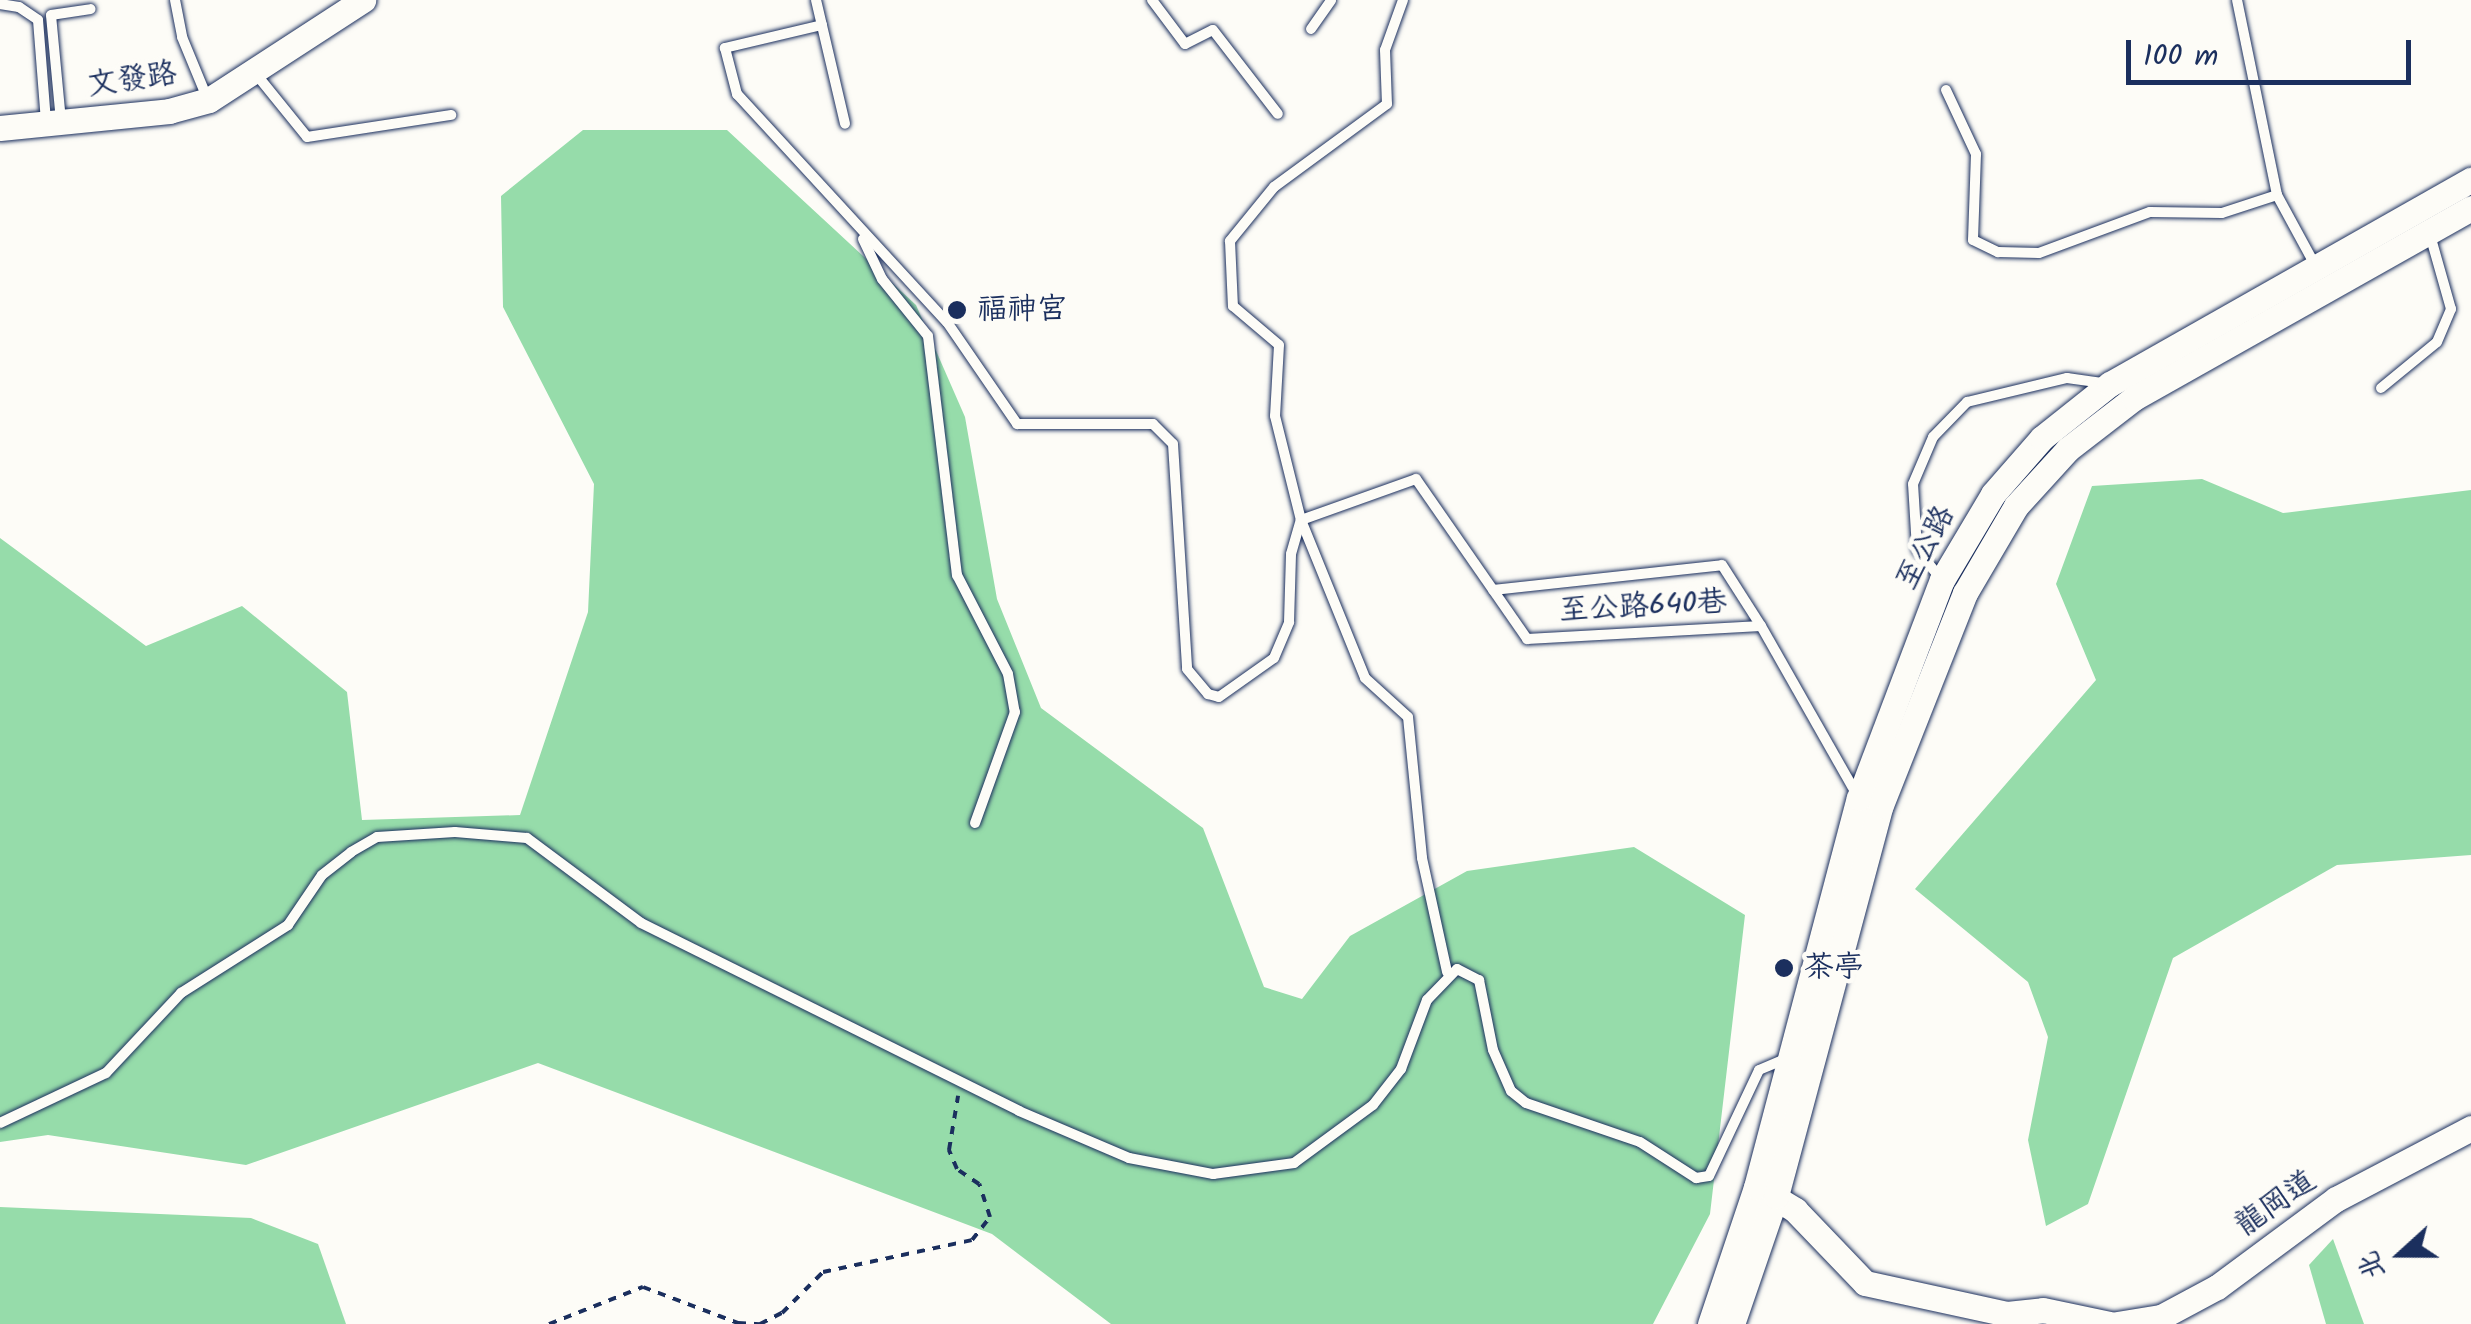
<!DOCTYPE html>
<meta charset="utf-8">
<style>
body{margin:0}
#map{position:relative;width:2471px;height:1324px;overflow:hidden;background:#fdfcf7;font-family:Kalam,"LXGW WenKai TC",sans-serif}
div>[style]{position:absolute}
[style*='--x']{left:calc(var(--x)*1px);top:calc(var(--y)*1px);width:calc(var(--w)*1px);rotate:calc(var(--a)*1deg)}
.green>*{inset:0;background:#96dcaa}
.path>*{height:4px;margin-top:-2px;transform-origin:0;background:repeating-linear-gradient(90deg,#1b2f5e 0 8px,transparent 0 16px)}
.roads{filter:drop-shadow(0 0 2px #1b2f5e) drop-shadow(0 0 2px #1b2f5e)}
.service>*{height:10px;margin:-5px;padding:0 5px;transform-origin:5px;border-radius:5px;background:#fdfcf7}
.tertiary>*{height:25px;margin:-12.5px;padding:0 12.5px;transform-origin:12.5px;border-radius:12.5px;background:#fdfcf7}
.dots>*{width:28px;height:28px;translate:-50% -50%;box-sizing:border-box;border:5px solid #fdfcf7;border-radius:50%}
span{translate:-50% -50%;white-space:nowrap;text-align:center;line-height:1.15;-webkit-text-stroke:9px #fdfcf7;paint-order:stroke}
.street-label{font-size:30px;color:#1b2f5e}
.poi-label{font-size:30px;color:#1b2f5e}
.left{translate:0 -50%;text-align:left}
.north{position:absolute;left:2351px;top:1204px;width:100px;height:100px;-webkit-text-stroke:8px #fdfcf7;paint-order:stroke;rotate:249deg;font-size:28px;font-weight:700;line-height:40px;text-align:center;color:#1b2f5e}
.north::after{content:'';display:block;margin:auto;width:35px;height:45px;background:#1b2f5e;clip-path:polygon(50% 0,100% 100%,50% 72%,0 100%)}
.scale{position:absolute;left:2126px;top:40px;width:285px;height:45px;box-sizing:border-box;border:5px solid #1b2f5e;border-top:0;padding-left:12px;font-size:30px;line-height:35px;white-space:nowrap;color:#1b2f5e;-webkit-text-stroke:8px #fdfcf7;paint-order:stroke}
</style>
<div id="map">
<div class="green">
<i style="clip-path:polygon(583px 130px,727px 130px,916px 305px,965px 417px,997px 599px,1041px 708px,1203px 828px,1264px 987px,1302px 999px,1350px 936px,1467px 871px,1634px 847px,1745px 915px,1710px 1214px,1653px 1324px,1111px 1324px,992px 1234px,538px 1063px,246px 1165px,48px 1135px,0 1142px,0 538px,146px 646px,242px 606px,347px 692px,362px 820px,520px 815px,588px 612px,594px 484px,503px 307px,501px 196px)"></i>
<i style="clip-path:polygon(2202px 479px,2283px 513px,2471px 490px,2471px 855px,2337px 865px,2173px 958px,2088px 1204px,2046px 1226px,2028px 1140px,2048px 1037px,2028px 982px,1915px 889px,2096px 680px,2056px 584px,2092px 486px)"></i>
<i style="clip-path:polygon(0 1207px,251px 1218px,318px 1244px,346px 1324px,0 1324px)"></i>
<i style="clip-path:polygon(2333px 1239px,2364px 1324px,2326px 1324px,2309px 1265px)"></i>
</div>
<div class="path">
<i style="--x:549;--y:1324;--w:101;--a:-21.5"></i>
<i style="--x:643;--y:1287;--w:102;--a:20.8"></i>
<i style="--x:738;--y:1323;--w:22;--a:3"></i>
<i style="--x:760;--y:1324;--w:25;--a:-27"></i>
<i style="--x:782;--y:1313;--w:58;--a:-45"></i>
<i style="--x:823;--y:1272;--w:152;--a:-12.1"></i>
<i style="--x:972;--y:1240;--w:29;--a:-52"></i>
<i style="--x:990;--y:1217;--w:35;--a:-108"></i>
<i style="--x:979;--y:1184;--w:27;--a:-146"></i>
<i style="--x:957;--y:1169;--w:21;--a:-113"></i>
<i style="--x:949;--y:1150;--w:55;--a:-80.5"></i>
</div>
<div class="roads">
<div class="service">
<i style="--x:175;--y:0;--w:38;--a:79"></i>
<i style="--x:182;--y:37;--w:68;--a:67.6"></i>
<i style="--x:816;--y:0;--w:127;--a:76.8"></i>
<i style="--x:1152;--y:0;--w:55;--a:53.1"></i>
<i style="--x:1185;--y:44;--w:31;--a:-27"></i>
<i style="--x:1213;--y:30;--w:106;--a:52.3"></i>
<i style="--x:1403;--y:0;--w:53;--a:109.8"></i>
<i style="--x:1385;--y:50;--w:54;--a:87.9"></i>
<i style="--x:1387;--y:104;--w:140;--a:143.7"></i>
<i style="--x:1274;--y:187;--w:70;--a:129.2"></i>
<i style="--x:1230;--y:241;--w:65;--a:87.4"></i>
<i style="--x:1233;--y:306;--w:60;--a:40.3"></i>
<i style="--x:1279;--y:345;--w:71;--a:93.2"></i>
<i style="--x:1275;--y:416;--w:107;--a:76"></i>
<i style="--x:1301;--y:520;--w:170;--a:67.9"></i>
<i style="--x:1365;--y:678;--w:58;--a:42.2"></i>
<i style="--x:1408;--y:717;--w:142;--a:84.3"></i>
<i style="--x:1422;--y:858;--w:117;--a:77.6"></i>
<i style="--x:2237;--y:0;--w:199;--a:78.4"></i>
<i style="--x:2277;--y:195;--w:80;--a:61.5"></i>
<i style="--x:0;--y:4;--w:19;--a:9"></i>
<i style="--x:19;--y:7;--w:23;--a:34"></i>
<i style="--x:38;--y:20;--w:102;--a:85.5"></i>
<i style="--x:822;--y:25;--w:100;--a:166.7"></i>
<i style="--x:725;--y:48;--w:48;--a:75.4"></i>
<i style="--x:737;--y:94;--w:310;--a:47.4"></i>
<i style="--x:947;--y:322;--w:124;--a:55.5"></i>
<i style="--x:1017;--y:424;--w:136;--a:0"></i>
<i style="--x:1153;--y:424;--w:28;--a:45"></i>
<i style="--x:1173;--y:444;--w:225;--a:86.4"></i>
<i style="--x:1187;--y:669;--w:33;--a:50"></i>
<i style="--x:1208;--y:694;--w:11;--a:15"></i>
<i style="--x:1219;--y:697;--w:67;--a:-35.3"></i>
<i style="--x:1274;--y:658;--w:39;--a:-67"></i>
<i style="--x:1289;--y:622;--w:68;--a:-88.3"></i>
<i style="--x:1291;--y:554;--w:35;--a:-74"></i>
<i style="--x:1301;--y:520;--w:122;--a:-19.6"></i>
<i style="--x:1416;--y:479;--w:195;--a:55.2"></i>
<i style="--x:1527;--y:639;--w:234;--a:-3.2"></i>
<i style="--x:1761;--y:626;--w:192;--a:60.4"></i>
<i style="--x:1311;--y:29;--w:35;--a:-55"></i>
<i style="--x:256;--y:74;--w:81;--a:51"></i>
<i style="--x:307;--y:137;--w:146;--a:-8.7"></i>
<i style="--x:1946;--y:90;--w:71;--a:64.9"></i>
<i style="--x:1976;--y:154;--w:86;--a:92"></i>
<i style="--x:1973;--y:240;--w:28;--a:26"></i>
<i style="--x:1998;--y:252;--w:41;--a:1.4"></i>
<i style="--x:2039;--y:253;--w:118;--a:-20.3"></i>
<i style="--x:2150;--y:212;--w:72;--a:0.8"></i>
<i style="--x:2222;--y:213;--w:58;--a:-18.1"></i>
<i style="--x:61;--y:121;--w:106;--a:-95.4"></i>
<i style="--x:51;--y:15;--w:40;--a:-8.5"></i>
<i style="--x:863;--y:239;--w:44;--a:64.6"></i>
<i style="--x:882;--y:279;--w:73;--a:51.1"></i>
<i style="--x:928;--y:336;--w:241;--a:83.1"></i>
<i style="--x:957;--y:575;--w:111;--a:62.7"></i>
<i style="--x:1008;--y:674;--w:39;--a:80"></i>
<i style="--x:1015;--y:712;--w:118;--a:109.8"></i>
<i style="--x:2381;--y:388;--w:72;--a:-39.4"></i>
<i style="--x:2437;--y:342;--w:36;--a:-67"></i>
<i style="--x:2451;--y:309;--w:81;--a:-105.8"></i>
<i style="--x:1941;--y:579;--w:38;--a:-129"></i>
<i style="--x:1917;--y:549;--w:65;--a:-93.5"></i>
<i style="--x:1913;--y:484;--w:51;--a:-66.9"></i>
<i style="--x:1933;--y:437;--w:49;--a:-45.8"></i>
<i style="--x:1967;--y:402;--w:103;--a:-13.5"></i>
<i style="--x:2067;--y:378;--w:37;--a:8"></i>
<i style="--x:1493;--y:590;--w:230;--a:-6.2"></i>
<i style="--x:1722;--y:565;--w:72;--a:57.4"></i>
<i style="--x:0;--y:1123;--w:117;--a:-25.3"></i>
<i style="--x:106;--y:1073;--w:110;--a:-46.8"></i>
<i style="--x:181;--y:993;--w:127;--a:-32.4"></i>
<i style="--x:288;--y:925;--w:60;--a:-55.8"></i>
<i style="--x:322;--y:875;--w:37;--a:-38"></i>
<i style="--x:351;--y:852;--w:30;--a:-30"></i>
<i style="--x:377;--y:837;--w:78;--a:-3.7"></i>
<i style="--x:455;--y:832;--w:72;--a:4.8"></i>
<i style="--x:527;--y:838;--w:142;--a:36.7"></i>
<i style="--x:641;--y:923;--w:422;--a:26.4"></i>
<i style="--x:1019;--y:1111;--w:120;--a:23.1"></i>
<i style="--x:1129;--y:1158;--w:86;--a:10.8"></i>
<i style="--x:1213;--y:1174;--w:82;--a:-7.7"></i>
<i style="--x:1294;--y:1163;--w:98;--a:-36.3"></i>
<i style="--x:1373;--y:1105;--w:46;--a:-52.1"></i>
<i style="--x:1401;--y:1069;--w:74;--a:-69.4"></i>
<i style="--x:1427;--y:1000;--w:43;--a:-45.9"></i>
<i style="--x:1457;--y:969;--w:25;--a:27"></i>
<i style="--x:1479;--y:980;--w:71;--a:78.7"></i>
<i style="--x:1493;--y:1050;--w:45;--a:66.3"></i>
<i style="--x:1511;--y:1091;--w:19;--a:39"></i>
<i style="--x:1526;--y:1103;--w:120;--a:18.9"></i>
<i style="--x:1640;--y:1142;--w:67;--a:32.7"></i>
<i style="--x:1696;--y:1178;--w:13;--a:-9"></i>
<i style="--x:1709;--y:1176;--w:117;--a:-64.7"></i>
<i style="--x:1759;--y:1070;--w:30;--a:-23"></i>
</div>
<div class="tertiary">
<i style="--x:0;--y:128;--w:170;--a:-5.7"></i>
<i style="--x:169;--y:111;--w:41;--a:-15.4"></i>
<i style="--x:209;--y:100;--w:184;--a:-33"></i>
<i style="--x:1762;--y:1190;--w:39;--a:31"></i>
<i style="--x:1795;--y:1210;--w:101;--a:46.2"></i>
<i style="--x:1865;--y:1283;--w:145;--a:12.3"></i>
<i style="--x:2007;--y:1314;--w:36;--a:-6"></i>
<i style="--x:2043;--y:1310;--w:68;--a:11.8"></i>
<i style="--x:1710;--y:1324;--w:145;--a:-71.4"></i>
<i style="--x:1756;--y:1187;--w:402;--a:-75.2"></i>
<i style="--x:1859;--y:798;--w:233;--a:-69.2"></i>
<i style="--x:1942;--y:580;--w:100;--a:-59.3"></i>
<i style="--x:1993;--y:494;--w:74;--a:-48.8"></i>
<i style="--x:2042;--y:438;--w:87;--a:-38.5"></i>
<i style="--x:2110;--y:384;--w:415;--a:-29.5"></i>
<i style="--x:1732;--y:1324;--w:135;--a:-71"></i>
<i style="--x:1776;--y:1196;--w:405;--a:-75"></i>
<i style="--x:1881;--y:805;--w:228;--a:-68.4"></i>
<i style="--x:1965;--y:593;--w:101;--a:-59.6"></i>
<i style="--x:2016;--y:506;--w:77;--a:-47.6"></i>
<i style="--x:2068;--y:449;--w:83;--a:-37.7"></i>
<i style="--x:2134;--y:398;--w:387;--a:-29.4"></i>
<i style="--x:2117;--y:1324;--w:45;--a:-9"></i>
<i style="--x:2161;--y:1317;--w:64;--a:-28.2"></i>
<i style="--x:2217;--y:1287;--w:148;--a:-36.5"></i>
<i style="--x:2336;--y:1199;--w:153;--a:-27.7"></i>
</div>
</div>
<div class="dots">
<i style="left:957px;top:310px;background:#1b2f5e"></i>
<i style="left:1784px;top:968px;background:#1b2f5e"></i>
</div>
<div class="street-label">
<span style="left:132px;top:80px;rotate:-8deg">文發路</span>
<span style="left:1926px;top:548px;rotate:-62deg">至公路</span>
<span style="left:1643px;top:607px;rotate:-3deg">至公路640巷</span>
<span style="left:2276px;top:1204px;rotate:-35deg">龍岡道</span>
</div>
<div class="poi-label">
<span class="left" style="left:977px;top:310px">福神宮</span>
<span class="left" style="left:1804px;top:968px">茶亭</span>
</div>
<div class="north">北</div>
<div class="scale">100 m</div>
</div>
